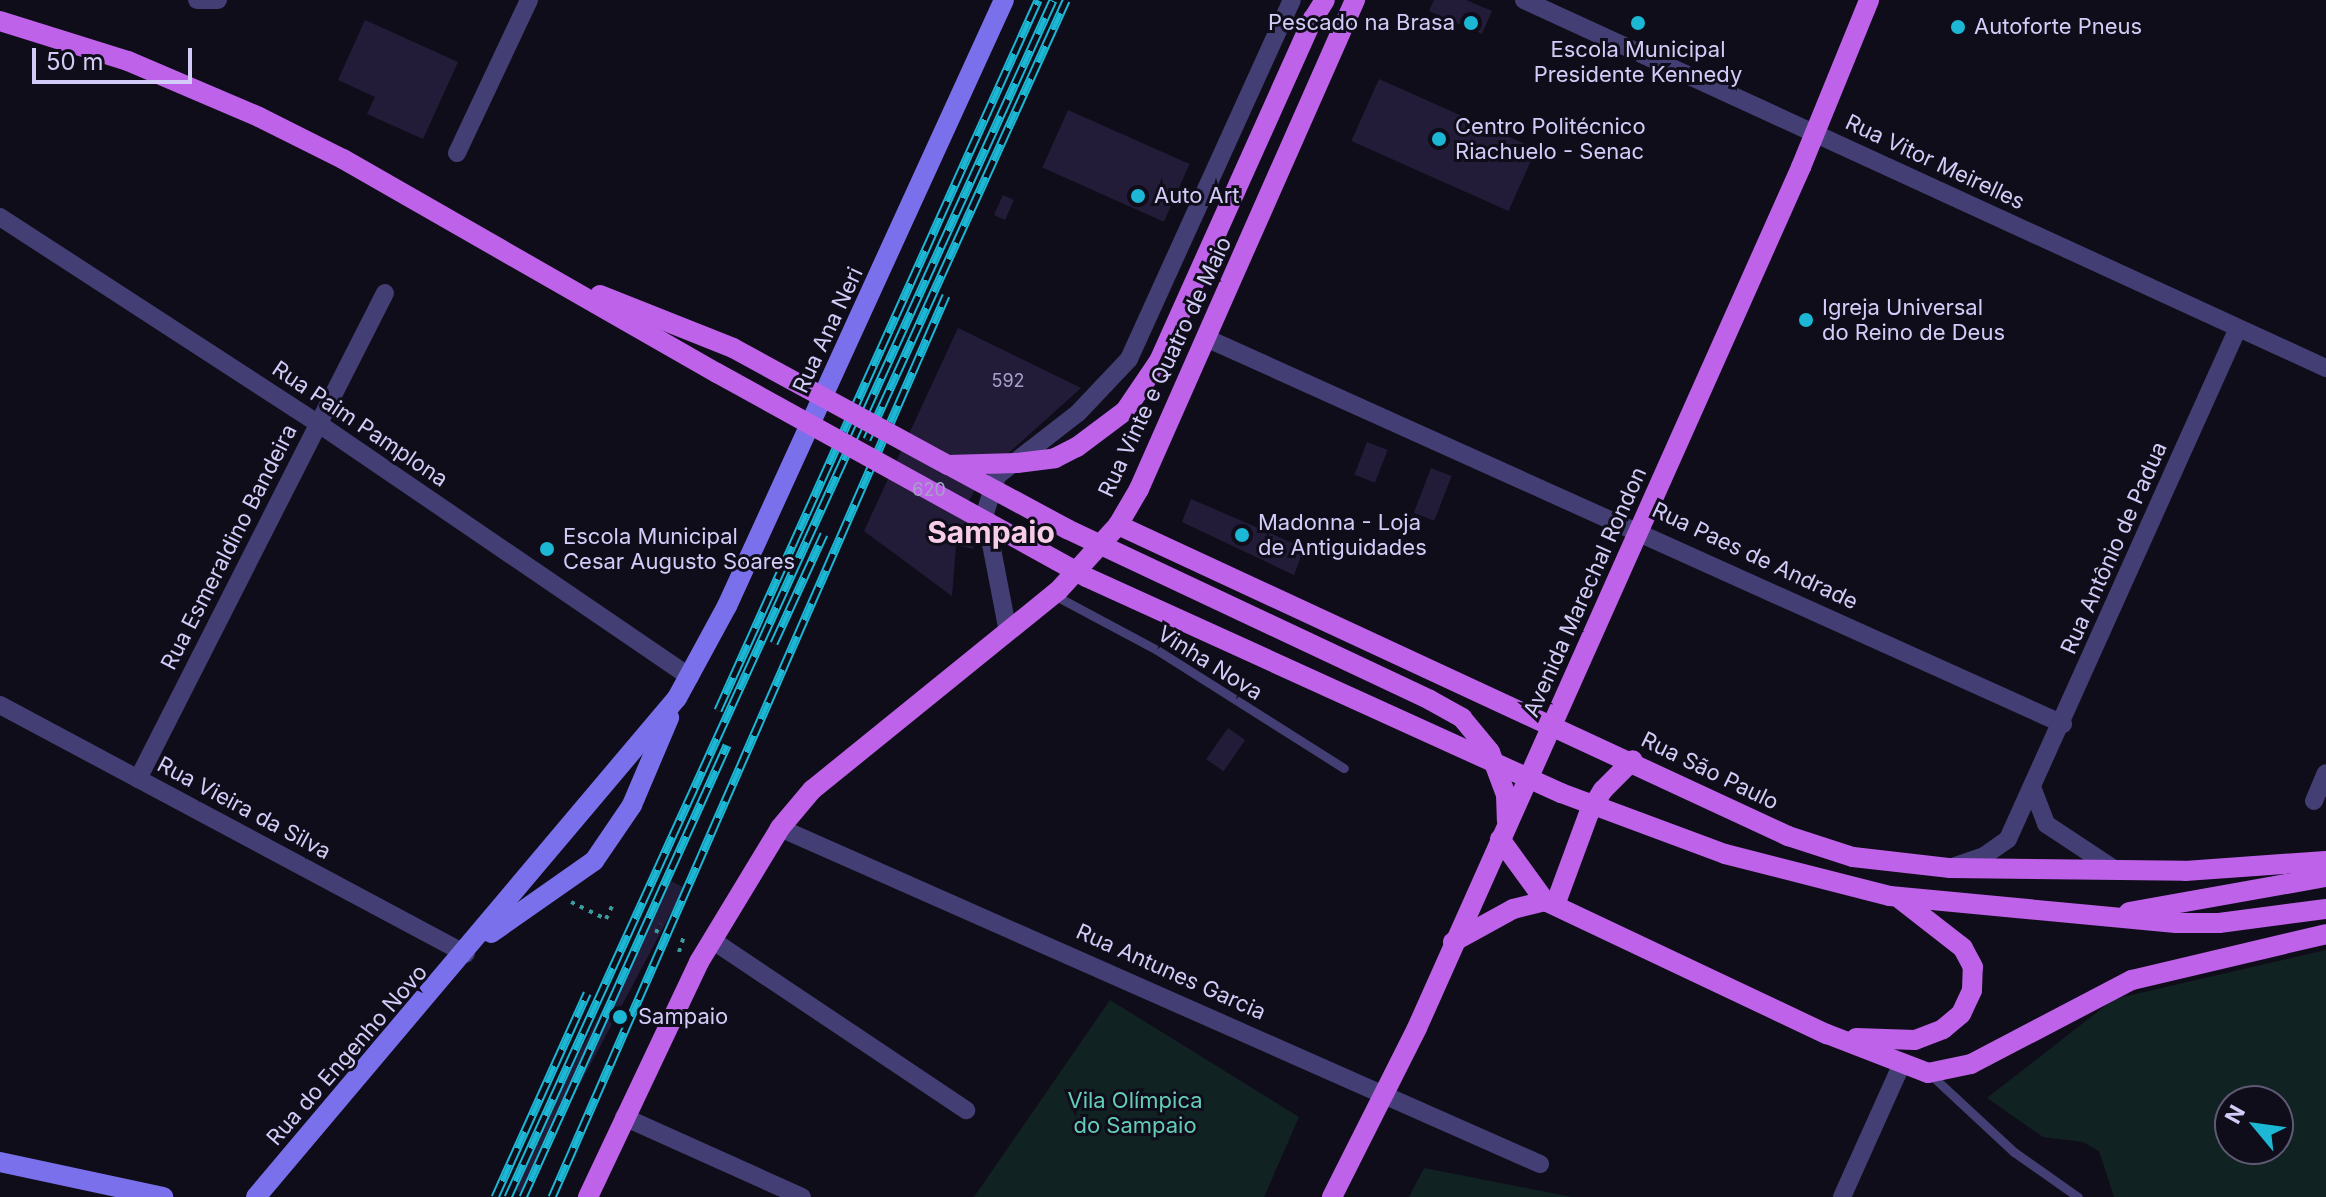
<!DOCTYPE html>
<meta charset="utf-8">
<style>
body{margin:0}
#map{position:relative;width:2326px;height:1197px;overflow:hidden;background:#100d1a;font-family:Inter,sans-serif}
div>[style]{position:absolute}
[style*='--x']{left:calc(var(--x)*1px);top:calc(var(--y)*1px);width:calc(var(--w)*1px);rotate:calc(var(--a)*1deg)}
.green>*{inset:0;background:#112223}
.building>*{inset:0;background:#231c38;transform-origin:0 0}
.path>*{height:4px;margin-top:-2px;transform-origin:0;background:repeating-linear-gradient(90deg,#3b9d9d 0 4px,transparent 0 10px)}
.service>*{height:9px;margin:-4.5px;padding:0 4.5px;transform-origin:4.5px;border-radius:4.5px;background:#433e73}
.minor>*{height:18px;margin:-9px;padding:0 9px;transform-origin:9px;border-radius:9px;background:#433e73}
.secondary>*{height:20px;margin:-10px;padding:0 10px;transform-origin:10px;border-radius:10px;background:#7a70ec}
.primary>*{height:20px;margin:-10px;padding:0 10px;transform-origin:10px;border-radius:10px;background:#bf62ea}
.rail>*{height:9px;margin-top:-4.5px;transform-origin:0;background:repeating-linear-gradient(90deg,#100d1a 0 18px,#1cb7d4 0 36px);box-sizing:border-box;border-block:2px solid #1cb7d4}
.primary-bridge>*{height:20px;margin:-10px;padding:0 10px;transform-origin:10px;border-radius:10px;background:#bf62ea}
.dots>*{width:22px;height:22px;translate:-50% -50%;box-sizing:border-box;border:4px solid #100d1a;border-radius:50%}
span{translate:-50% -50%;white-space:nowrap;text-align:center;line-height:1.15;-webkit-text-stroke:6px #100d1a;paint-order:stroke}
.number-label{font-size:18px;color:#a8a0c8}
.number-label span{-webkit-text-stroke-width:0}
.poi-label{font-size:22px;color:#d4ccf8}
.right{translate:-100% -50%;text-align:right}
.left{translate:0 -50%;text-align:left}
.street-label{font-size:22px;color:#d4ccf8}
.park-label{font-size:22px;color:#63cdb9}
.district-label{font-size:30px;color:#f8cee7;font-weight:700}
.north{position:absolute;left:2214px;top:1085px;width:80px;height:80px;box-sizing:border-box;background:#100d1a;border:2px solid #5e5973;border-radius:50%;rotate:299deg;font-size:22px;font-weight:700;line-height:32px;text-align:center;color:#d4ccf8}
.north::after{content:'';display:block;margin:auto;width:28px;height:36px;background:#1cb7d4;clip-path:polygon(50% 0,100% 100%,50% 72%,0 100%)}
.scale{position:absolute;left:32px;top:48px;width:160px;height:36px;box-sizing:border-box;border:4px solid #d4ccf8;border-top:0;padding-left:10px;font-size:24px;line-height:28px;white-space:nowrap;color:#d4ccf8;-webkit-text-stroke:6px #100d1a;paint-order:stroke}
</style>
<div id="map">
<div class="green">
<i style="clip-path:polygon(evenodd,2326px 950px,2326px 1197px,2114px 1197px,2099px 1151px,2083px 1142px,2043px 1137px,1987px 1098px,2114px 999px,2326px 950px,2230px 1101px,2278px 1101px,2278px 1149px,2230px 1149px,2230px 1101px)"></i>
<i style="clip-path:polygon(1110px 1000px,1299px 1117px,1264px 1197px,974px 1197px)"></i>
<i style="clip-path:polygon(1424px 1168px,1572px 1197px,1409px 1197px)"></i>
</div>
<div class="building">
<i style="clip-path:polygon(1434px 0,1466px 0,1492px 11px,1482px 34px,1429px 11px)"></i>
<i style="clip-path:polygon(365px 20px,458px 62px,423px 139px,367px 114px,375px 97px,338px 80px)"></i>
<i style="left:1379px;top:79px;width:172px;height:68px;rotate:24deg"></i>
<i style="left:1068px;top:110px;width:133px;height:63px;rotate:24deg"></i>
<i style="left:1003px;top:195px;width:12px;height:22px;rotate:24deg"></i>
<i style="clip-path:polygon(958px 328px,1081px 388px,983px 476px,967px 504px,974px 549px,956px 545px,952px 596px,864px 531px)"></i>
<i style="left:1367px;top:442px;width:22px;height:35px;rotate:21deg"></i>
<i style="left:1431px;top:468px;width:22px;height:48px;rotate:21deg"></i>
<i style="clip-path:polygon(1191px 499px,1304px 548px,1294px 575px,1182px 522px)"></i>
<i style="left:1228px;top:728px;width:21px;height:38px;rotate:35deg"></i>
<i style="left:671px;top:881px;width:15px;height:346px;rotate:28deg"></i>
</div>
<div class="path">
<i style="--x:571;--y:902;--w:39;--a:26"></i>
<i style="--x:606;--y:919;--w:19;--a:-65"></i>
<i style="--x:656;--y:933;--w:10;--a:-66"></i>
<i style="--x:679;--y:952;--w:17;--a:-73"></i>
</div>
<div class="service">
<i style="--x:1054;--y:595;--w:117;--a:28.1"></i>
<i style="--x:1157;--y:650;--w:221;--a:32.3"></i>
<i style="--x:1931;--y:1075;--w:113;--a:42.9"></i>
<i style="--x:2014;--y:1152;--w:78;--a:35.1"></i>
</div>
<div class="minor">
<i style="--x:197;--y:0;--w:21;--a:0"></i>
<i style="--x:1524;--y:0;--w:882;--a:24.65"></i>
<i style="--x:457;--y:153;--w:169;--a:-64.8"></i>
<i style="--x:0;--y:217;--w:380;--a:33"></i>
<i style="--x:319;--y:424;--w:449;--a:34.3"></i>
<i style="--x:1206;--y:338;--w:940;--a:24.25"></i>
<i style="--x:1008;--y:632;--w:121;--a:-100.9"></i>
<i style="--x:985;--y:513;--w:39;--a:-72"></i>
<i style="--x:997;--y:476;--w:103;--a:-37.9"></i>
<i style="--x:1078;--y:413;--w:74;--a:-46.6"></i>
<i style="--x:1129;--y:359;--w:394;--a:-65.6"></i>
<i style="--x:0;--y:705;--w:528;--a:28.12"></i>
<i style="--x:138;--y:779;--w:545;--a:-63.06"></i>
<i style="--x:2032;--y:787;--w:40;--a:69"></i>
<i style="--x:2046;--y:824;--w:82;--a:33.5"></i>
<i style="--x:2314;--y:801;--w:30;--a:-67"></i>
<i style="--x:780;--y:828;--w:831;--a:23.85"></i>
<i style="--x:1955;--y:866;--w:31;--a:-19"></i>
<i style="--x:1984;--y:856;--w:29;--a:-35"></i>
<i style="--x:2008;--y:839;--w:560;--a:-65.77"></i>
<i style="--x:712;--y:940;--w:306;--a:33.8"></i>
<i style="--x:624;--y:1117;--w:195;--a:24.2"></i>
<i style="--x:1842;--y:1197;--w:144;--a:-65.8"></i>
</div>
<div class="secondary">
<i style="--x:491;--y:933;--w:126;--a:-35"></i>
<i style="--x:594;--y:861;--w:68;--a:-55.8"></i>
<i style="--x:632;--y:805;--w:95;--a:-67"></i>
<i style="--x:0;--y:1162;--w:167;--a:12.1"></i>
<i style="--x:256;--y:1197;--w:653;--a:-49.85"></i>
<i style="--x:677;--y:698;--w:105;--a:-61.5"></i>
<i style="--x:727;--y:606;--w:666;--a:-65.44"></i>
</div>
<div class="primary">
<i style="--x:1313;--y:19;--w:22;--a:-58"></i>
<i style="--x:0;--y:21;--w:134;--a:17.4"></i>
<i style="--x:128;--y:61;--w:142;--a:23.1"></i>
<i style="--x:259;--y:117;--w:94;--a:26.6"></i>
<i style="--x:343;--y:159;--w:431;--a:29.8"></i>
<i style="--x:600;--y:295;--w:143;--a:21.7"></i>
<i style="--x:1118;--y:525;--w:739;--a:24.9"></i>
<i style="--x:1788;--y:836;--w:68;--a:17.9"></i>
<i style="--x:1853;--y:857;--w:98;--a:6.5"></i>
<i style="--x:1950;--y:868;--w:235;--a:0.7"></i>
<i style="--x:2185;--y:871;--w:141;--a:-4.1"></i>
<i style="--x:1430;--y:700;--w:37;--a:29"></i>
<i style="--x:1462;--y:718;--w:44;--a:50.5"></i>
<i style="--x:1490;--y:752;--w:46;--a:69.6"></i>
<i style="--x:1506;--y:795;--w:26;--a:88"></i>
<i style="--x:1500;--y:839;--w:77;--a:54"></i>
<i style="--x:1545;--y:901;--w:312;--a:25.3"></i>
<i style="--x:1827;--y:1034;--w:108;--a:21.1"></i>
<i style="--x:1928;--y:1073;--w:44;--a:-11.8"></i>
<i style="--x:1971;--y:1064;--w:182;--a:-27.6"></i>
<i style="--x:2132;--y:980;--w:199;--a:-13.3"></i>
<i style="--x:1890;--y:896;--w:287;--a:5.4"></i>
<i style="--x:2176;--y:923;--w:43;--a:0"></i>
<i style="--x:2219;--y:923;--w:108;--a:-7.5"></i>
<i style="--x:1555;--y:905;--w:98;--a:-69.7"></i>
<i style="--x:1589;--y:813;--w:27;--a:-59"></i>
<i style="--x:1603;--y:790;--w:42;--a:-45"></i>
<i style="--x:2129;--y:912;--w:200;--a:-10.1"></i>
<i style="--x:1453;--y:942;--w:68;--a:-28.8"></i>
<i style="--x:1513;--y:909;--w:33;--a:-14"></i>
<i style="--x:1856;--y:1038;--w:59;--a:1.9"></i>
<i style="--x:1915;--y:1040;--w:30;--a:-21"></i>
<i style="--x:1943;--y:1029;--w:23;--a:-40"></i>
<i style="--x:1961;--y:1014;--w:26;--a:-65"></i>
<i style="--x:1972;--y:990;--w:23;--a:-88"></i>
<i style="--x:1973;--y:967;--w:21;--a:-118"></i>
<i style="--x:1963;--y:948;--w:80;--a:-142.1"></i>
<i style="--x:588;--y:1197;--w:260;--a:-64.7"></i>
<i style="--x:699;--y:962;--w:157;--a:-58.8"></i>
<i style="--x:780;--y:828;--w:50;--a:-49.9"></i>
<i style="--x:812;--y:790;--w:316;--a:-39"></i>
<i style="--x:1058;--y:591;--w:89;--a:-47.7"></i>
<i style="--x:1118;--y:525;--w:42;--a:-59.7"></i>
<i style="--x:1139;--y:489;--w:535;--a:-66.17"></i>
<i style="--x:1332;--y:1197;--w:189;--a:-63.3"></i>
<i style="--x:1417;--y:1028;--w:943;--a:-65.96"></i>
<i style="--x:1801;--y:167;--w:180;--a:-67.8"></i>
</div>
<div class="rail">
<i style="--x:867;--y:439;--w:482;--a:-65.6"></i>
<i style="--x:774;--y:643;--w:120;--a:-65.4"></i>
<i style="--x:718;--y:710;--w:779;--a:-65.74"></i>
<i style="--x:495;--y:1197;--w:224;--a:-65.7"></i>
<i style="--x:508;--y:1197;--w:1315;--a:-65.52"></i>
<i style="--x:523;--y:1197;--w:496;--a:-65.7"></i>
<i style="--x:552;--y:1197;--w:984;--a:-66.4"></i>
</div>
<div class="primary-bridge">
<i style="--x:733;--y:348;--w:245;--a:28.6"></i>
<i style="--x:948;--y:465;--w:69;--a:-1.7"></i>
<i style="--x:1017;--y:463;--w:38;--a:-7"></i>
<i style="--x:1055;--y:458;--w:25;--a:-27"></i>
<i style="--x:1077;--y:447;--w:60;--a:-36.9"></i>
<i style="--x:1125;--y:411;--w:60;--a:-55.8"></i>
<i style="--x:1159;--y:361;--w:375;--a:-65.8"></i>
<i style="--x:717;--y:373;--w:422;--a:28.9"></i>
<i style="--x:1086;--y:577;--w:522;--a:24.45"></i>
<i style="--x:1561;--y:793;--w:175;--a:20.4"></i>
<i style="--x:1725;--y:854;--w:170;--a:14.3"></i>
<i style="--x:952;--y:467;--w:131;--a:28.3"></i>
<i style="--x:1067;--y:529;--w:401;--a:25.2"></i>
</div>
<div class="dots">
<i style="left:1471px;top:23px;background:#1cb7d4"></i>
<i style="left:1638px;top:23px;background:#1cb7d4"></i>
<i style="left:1958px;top:27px;background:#1cb7d4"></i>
<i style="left:1439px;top:139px;background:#1cb7d4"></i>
<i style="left:1138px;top:196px;background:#1cb7d4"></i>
<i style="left:1806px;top:320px;background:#1cb7d4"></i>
<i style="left:1242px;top:535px;background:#1cb7d4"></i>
<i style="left:547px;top:549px;background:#1cb7d4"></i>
<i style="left:620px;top:1017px;background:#1cb7d4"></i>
</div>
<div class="number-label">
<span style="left:1008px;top:381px">592</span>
<span style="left:929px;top:490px">620</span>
</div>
<div class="poi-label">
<span class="right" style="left:1455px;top:23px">Pescado na Brasa</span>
<span class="left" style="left:1974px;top:27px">Autoforte Pneus</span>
<span style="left:1638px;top:62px">Escola Municipal<br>Presidente Kennedy</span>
<span class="left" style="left:1455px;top:139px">Centro Politécnico<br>Riachuelo - Senac</span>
<span class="left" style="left:1154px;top:196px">Auto Art</span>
<span class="left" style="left:1822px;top:320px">Igreja Universal<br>do Reino de Deus</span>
<span class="left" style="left:1258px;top:535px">Madonna - Loja<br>de Antiguidades</span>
<span class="left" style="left:563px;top:549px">Escola Municipal<br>Cesar Augusto Soares</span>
<span class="left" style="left:638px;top:1017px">Sampaio</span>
</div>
<div class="street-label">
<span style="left:1935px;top:162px;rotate:25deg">Rua Vitor Meirelles</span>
<span style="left:828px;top:330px;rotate:-65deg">Rua Ana Neri</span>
<span style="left:1165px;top:367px;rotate:-65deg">Rua Vinte e Quatro de Maio</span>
<span style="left:360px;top:424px;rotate:34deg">Rua Paim Pamplona</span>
<span style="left:229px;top:547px;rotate:-63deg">Rua Esmeraldino Bandeira</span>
<span style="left:2114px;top:548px;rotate:-66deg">Rua Antônio de Padua</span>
<span style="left:1755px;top:556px;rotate:25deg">Rua Paes de Andrade</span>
<span style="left:1585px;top:592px;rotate:-66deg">Avenida Marechal Rondon</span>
<span style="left:1210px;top:663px;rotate:32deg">Vinha Nova</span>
<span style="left:1710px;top:771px;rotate:26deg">Rua São Paulo</span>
<span style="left:244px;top:808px;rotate:28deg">Rua Vieira da Silva</span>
<span style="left:1171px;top:972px;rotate:24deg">Rua Antunes Garcia</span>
<span style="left:347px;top:1055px;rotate:-49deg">Rua do Engenho Novo</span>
</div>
<div class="park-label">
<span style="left:1135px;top:1113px">Vila Olímpica<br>do Sampaio</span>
</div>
<div class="district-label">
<span style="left:991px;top:532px">Sampaio</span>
</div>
<div class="north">N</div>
<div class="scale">50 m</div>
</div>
